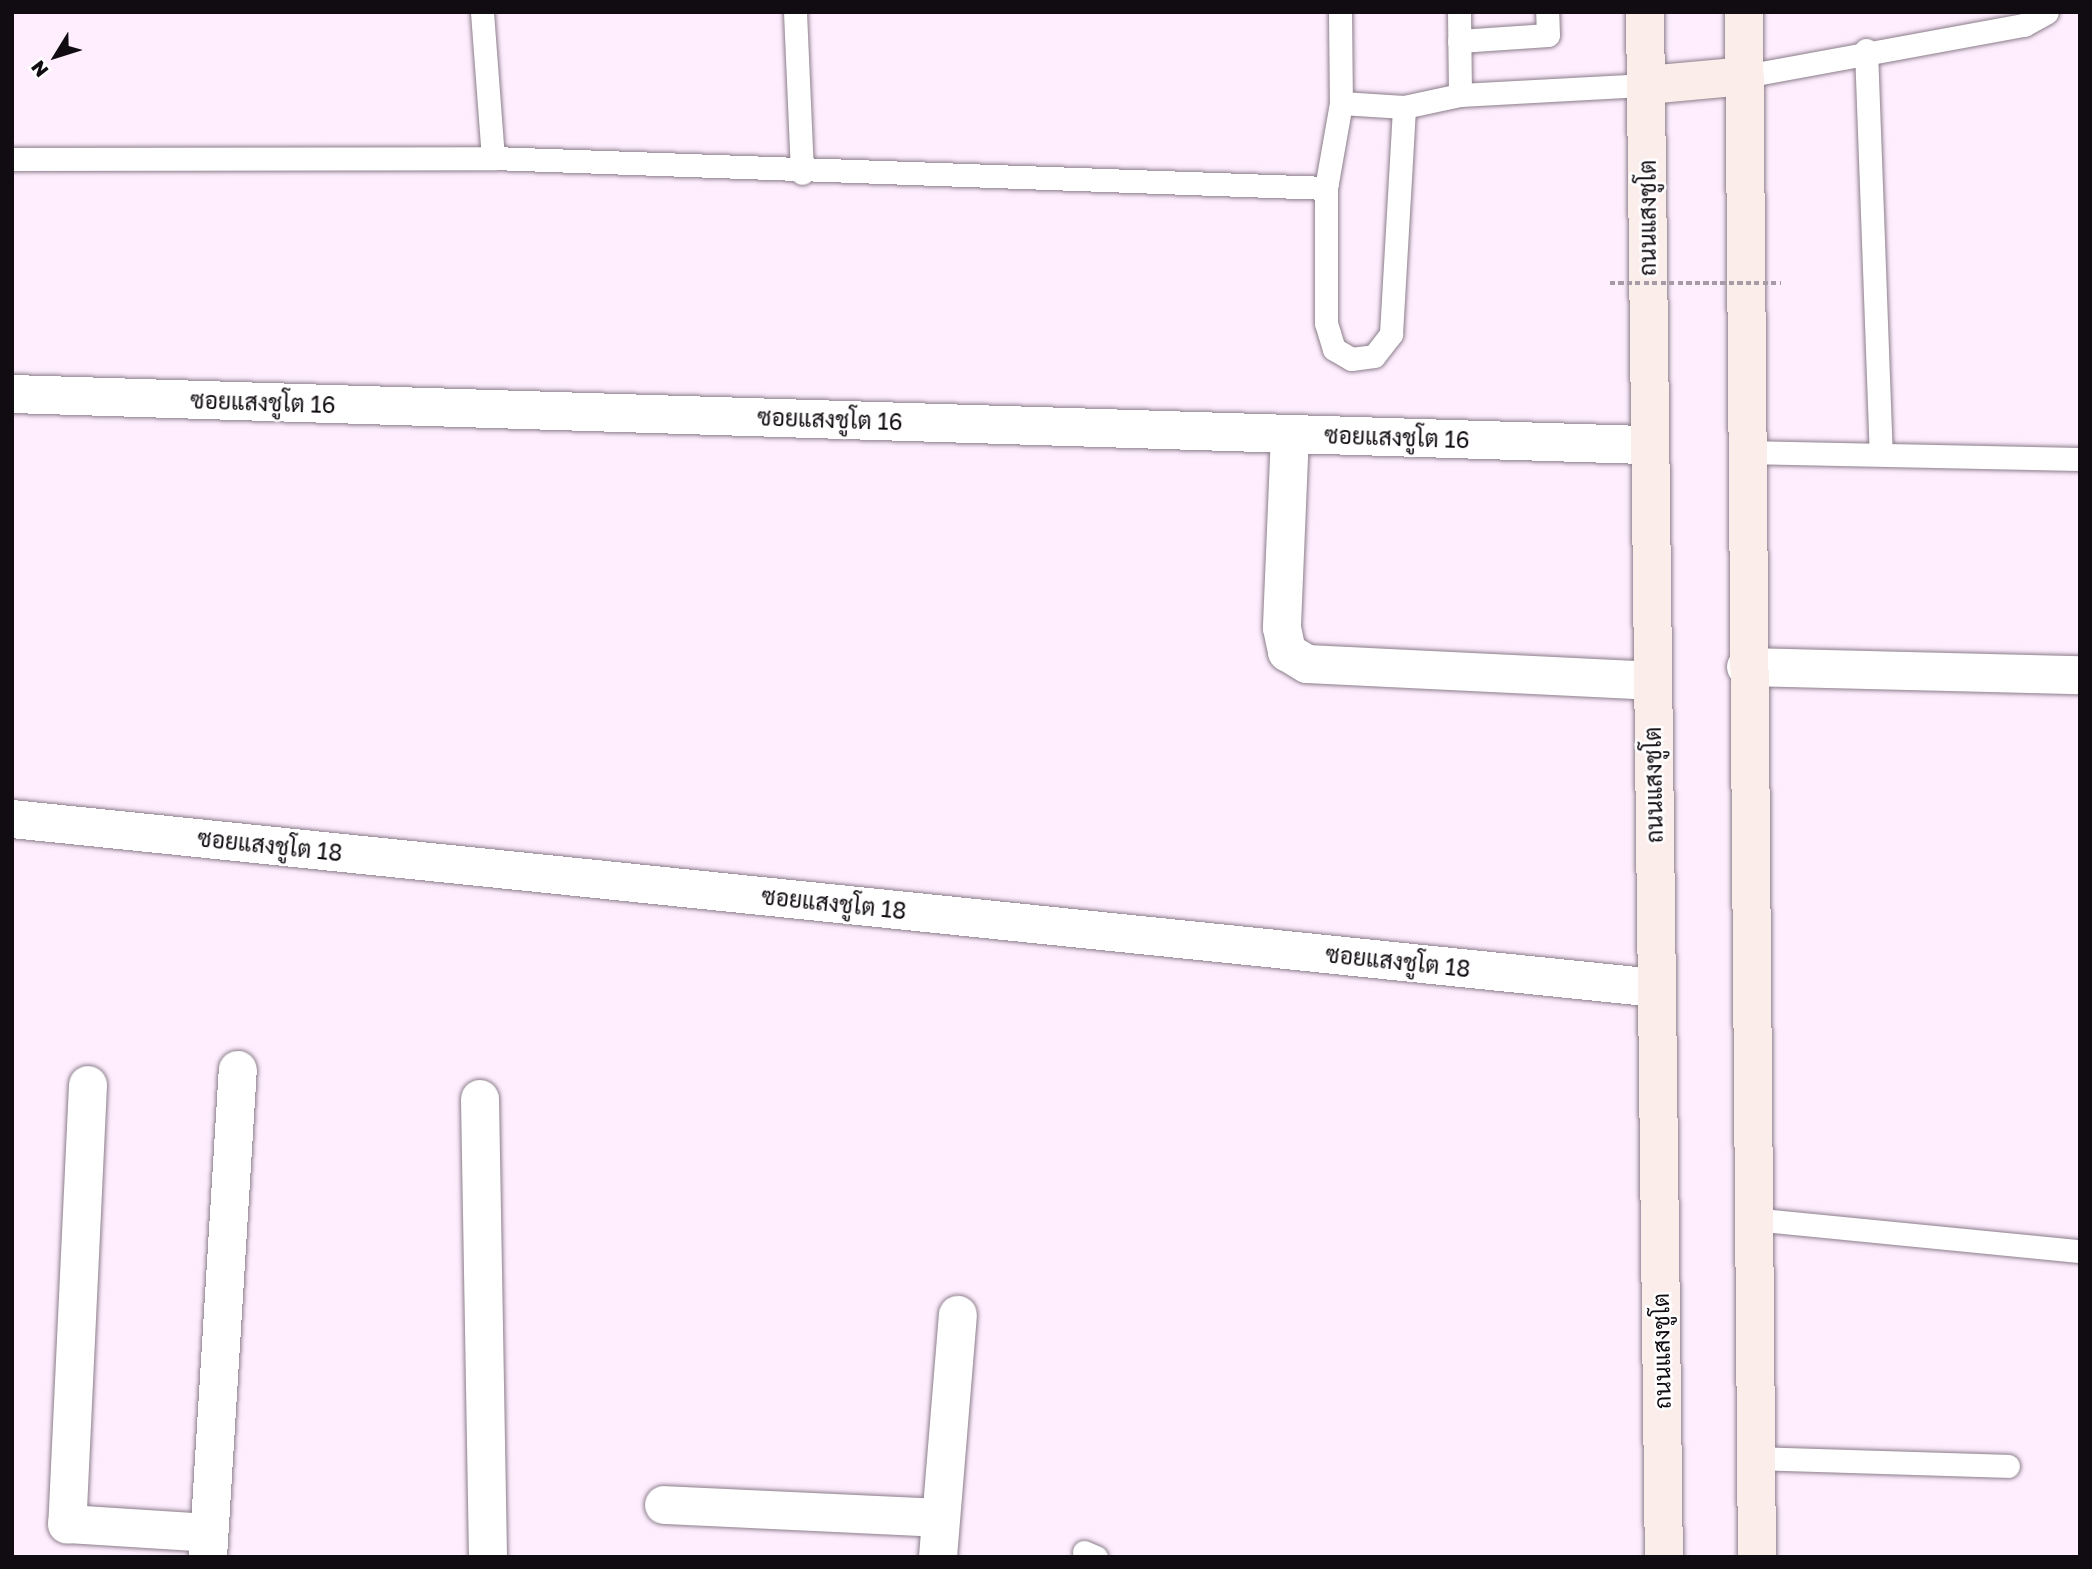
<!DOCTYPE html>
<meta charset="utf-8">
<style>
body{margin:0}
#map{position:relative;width:2092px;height:1569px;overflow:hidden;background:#feeefe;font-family:"Golos Text",Sarabun,sans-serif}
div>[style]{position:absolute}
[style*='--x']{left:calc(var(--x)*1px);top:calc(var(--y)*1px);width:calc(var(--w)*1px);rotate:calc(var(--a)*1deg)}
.roads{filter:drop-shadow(0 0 2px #8b7d8a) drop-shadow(0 0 2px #8b7d8a)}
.lane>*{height:23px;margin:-11.5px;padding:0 11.5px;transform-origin:11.5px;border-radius:11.5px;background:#fff}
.street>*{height:38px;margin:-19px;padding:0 19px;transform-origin:19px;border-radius:19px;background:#fff}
.secondary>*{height:38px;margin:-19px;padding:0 19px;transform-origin:19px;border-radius:19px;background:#fbede9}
.path-bridge>*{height:4.5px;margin-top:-2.25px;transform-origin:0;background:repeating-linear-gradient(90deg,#a79ba7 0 5px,transparent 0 8.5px)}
span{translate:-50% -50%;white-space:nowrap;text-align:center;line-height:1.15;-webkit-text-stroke:5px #fff;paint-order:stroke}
.street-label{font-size:23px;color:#110c11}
.frame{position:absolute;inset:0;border:14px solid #110c11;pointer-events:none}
.north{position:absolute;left:21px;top:21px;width:70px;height:70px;-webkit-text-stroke:5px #fff;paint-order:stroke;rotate:232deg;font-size:19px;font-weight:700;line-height:28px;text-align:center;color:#110c11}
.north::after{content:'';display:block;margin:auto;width:24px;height:32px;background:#110c11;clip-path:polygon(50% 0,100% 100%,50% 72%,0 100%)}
</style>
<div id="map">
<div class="roads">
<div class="lane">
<i style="--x:482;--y:12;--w:146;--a:85.7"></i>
<i style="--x:795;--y:12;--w:161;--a:87.5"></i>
<i style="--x:1340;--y:12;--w:91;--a:89.4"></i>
<i style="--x:1341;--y:103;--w:86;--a:100"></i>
<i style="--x:1326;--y:188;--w:135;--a:90"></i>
<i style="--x:1326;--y:323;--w:27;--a:73"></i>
<i style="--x:1334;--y:349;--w:20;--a:30"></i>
<i style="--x:1351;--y:359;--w:23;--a:-7"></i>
<i style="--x:1374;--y:356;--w:28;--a:-52"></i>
<i style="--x:1391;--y:334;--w:227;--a:-86.7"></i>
<i style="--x:1459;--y:12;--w:83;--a:89.3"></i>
<i style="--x:1459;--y:41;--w:89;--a:-3.9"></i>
<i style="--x:1548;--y:35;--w:23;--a:-92"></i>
<i style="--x:1866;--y:50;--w:404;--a:87.9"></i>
<i style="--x:1745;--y:76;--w:284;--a:-10.4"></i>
<i style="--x:2024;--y:25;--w:26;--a:-29"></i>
<i style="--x:1341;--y:103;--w:63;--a:3.6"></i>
<i style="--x:1404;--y:107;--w:57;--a:-12.1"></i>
<i style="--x:1460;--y:95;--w:187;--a:-3.1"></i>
<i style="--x:12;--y:159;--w:481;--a:-0.1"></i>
<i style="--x:493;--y:158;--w:834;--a:2.06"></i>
<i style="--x:1743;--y:452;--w:337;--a:1.2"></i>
<i style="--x:1752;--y:1219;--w:330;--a:5.6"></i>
<i style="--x:1756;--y:1458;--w:252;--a:1.8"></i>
<i style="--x:1084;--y:1552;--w:13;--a:23"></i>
</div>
<div class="street">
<i style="--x:12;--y:394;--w:1637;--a:1.79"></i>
<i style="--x:1290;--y:434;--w:194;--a:92.4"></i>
<i style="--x:1282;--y:628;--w:25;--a:78"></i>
<i style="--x:1287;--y:652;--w:23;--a:31"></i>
<i style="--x:1307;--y:664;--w:344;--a:2.8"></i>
<i style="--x:1746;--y:667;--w:334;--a:1.4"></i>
<i style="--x:12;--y:819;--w:1653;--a:5.87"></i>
<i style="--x:88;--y:1085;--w:440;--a:92.7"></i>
<i style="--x:67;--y:1524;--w:142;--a:3.6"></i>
<i style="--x:480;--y:1099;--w:458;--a:89"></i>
<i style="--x:664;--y:1505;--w:275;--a:2.7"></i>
<i style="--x:208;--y:1557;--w:488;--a:-86.5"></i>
<i style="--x:938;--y:1557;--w:243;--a:-85.3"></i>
</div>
<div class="secondary">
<i style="--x:1645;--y:12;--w:1545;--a:89.3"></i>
<i style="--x:1744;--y:12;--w:1545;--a:89.52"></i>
<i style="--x:1647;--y:85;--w:98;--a:-5.2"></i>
</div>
</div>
<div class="path-bridge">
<i style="--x:1610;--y:283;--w:171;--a:0"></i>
</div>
<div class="street-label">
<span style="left:1647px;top:218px;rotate:-90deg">ถนนแสงชูโต</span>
<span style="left:263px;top:402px;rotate:2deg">ซอยแสงชูโต 16</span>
<span style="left:830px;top:419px;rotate:2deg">ซอยแสงชูโต 16</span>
<span style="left:1397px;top:437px;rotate:2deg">ซอยแสงชูโต 16</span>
<span style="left:1653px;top:785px;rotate:-91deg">ถนนแสงชูโต</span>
<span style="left:270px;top:845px;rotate:6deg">ซอยแสงชูโต 18</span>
<span style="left:834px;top:903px;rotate:6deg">ซอยแสงชูโต 18</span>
<span style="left:1398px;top:961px;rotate:6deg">ซอยแสงชูโต 18</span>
<span style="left:1661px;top:1351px;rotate:-91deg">ถนนแสงชูโต</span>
</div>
<div class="frame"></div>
<div class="north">N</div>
</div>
